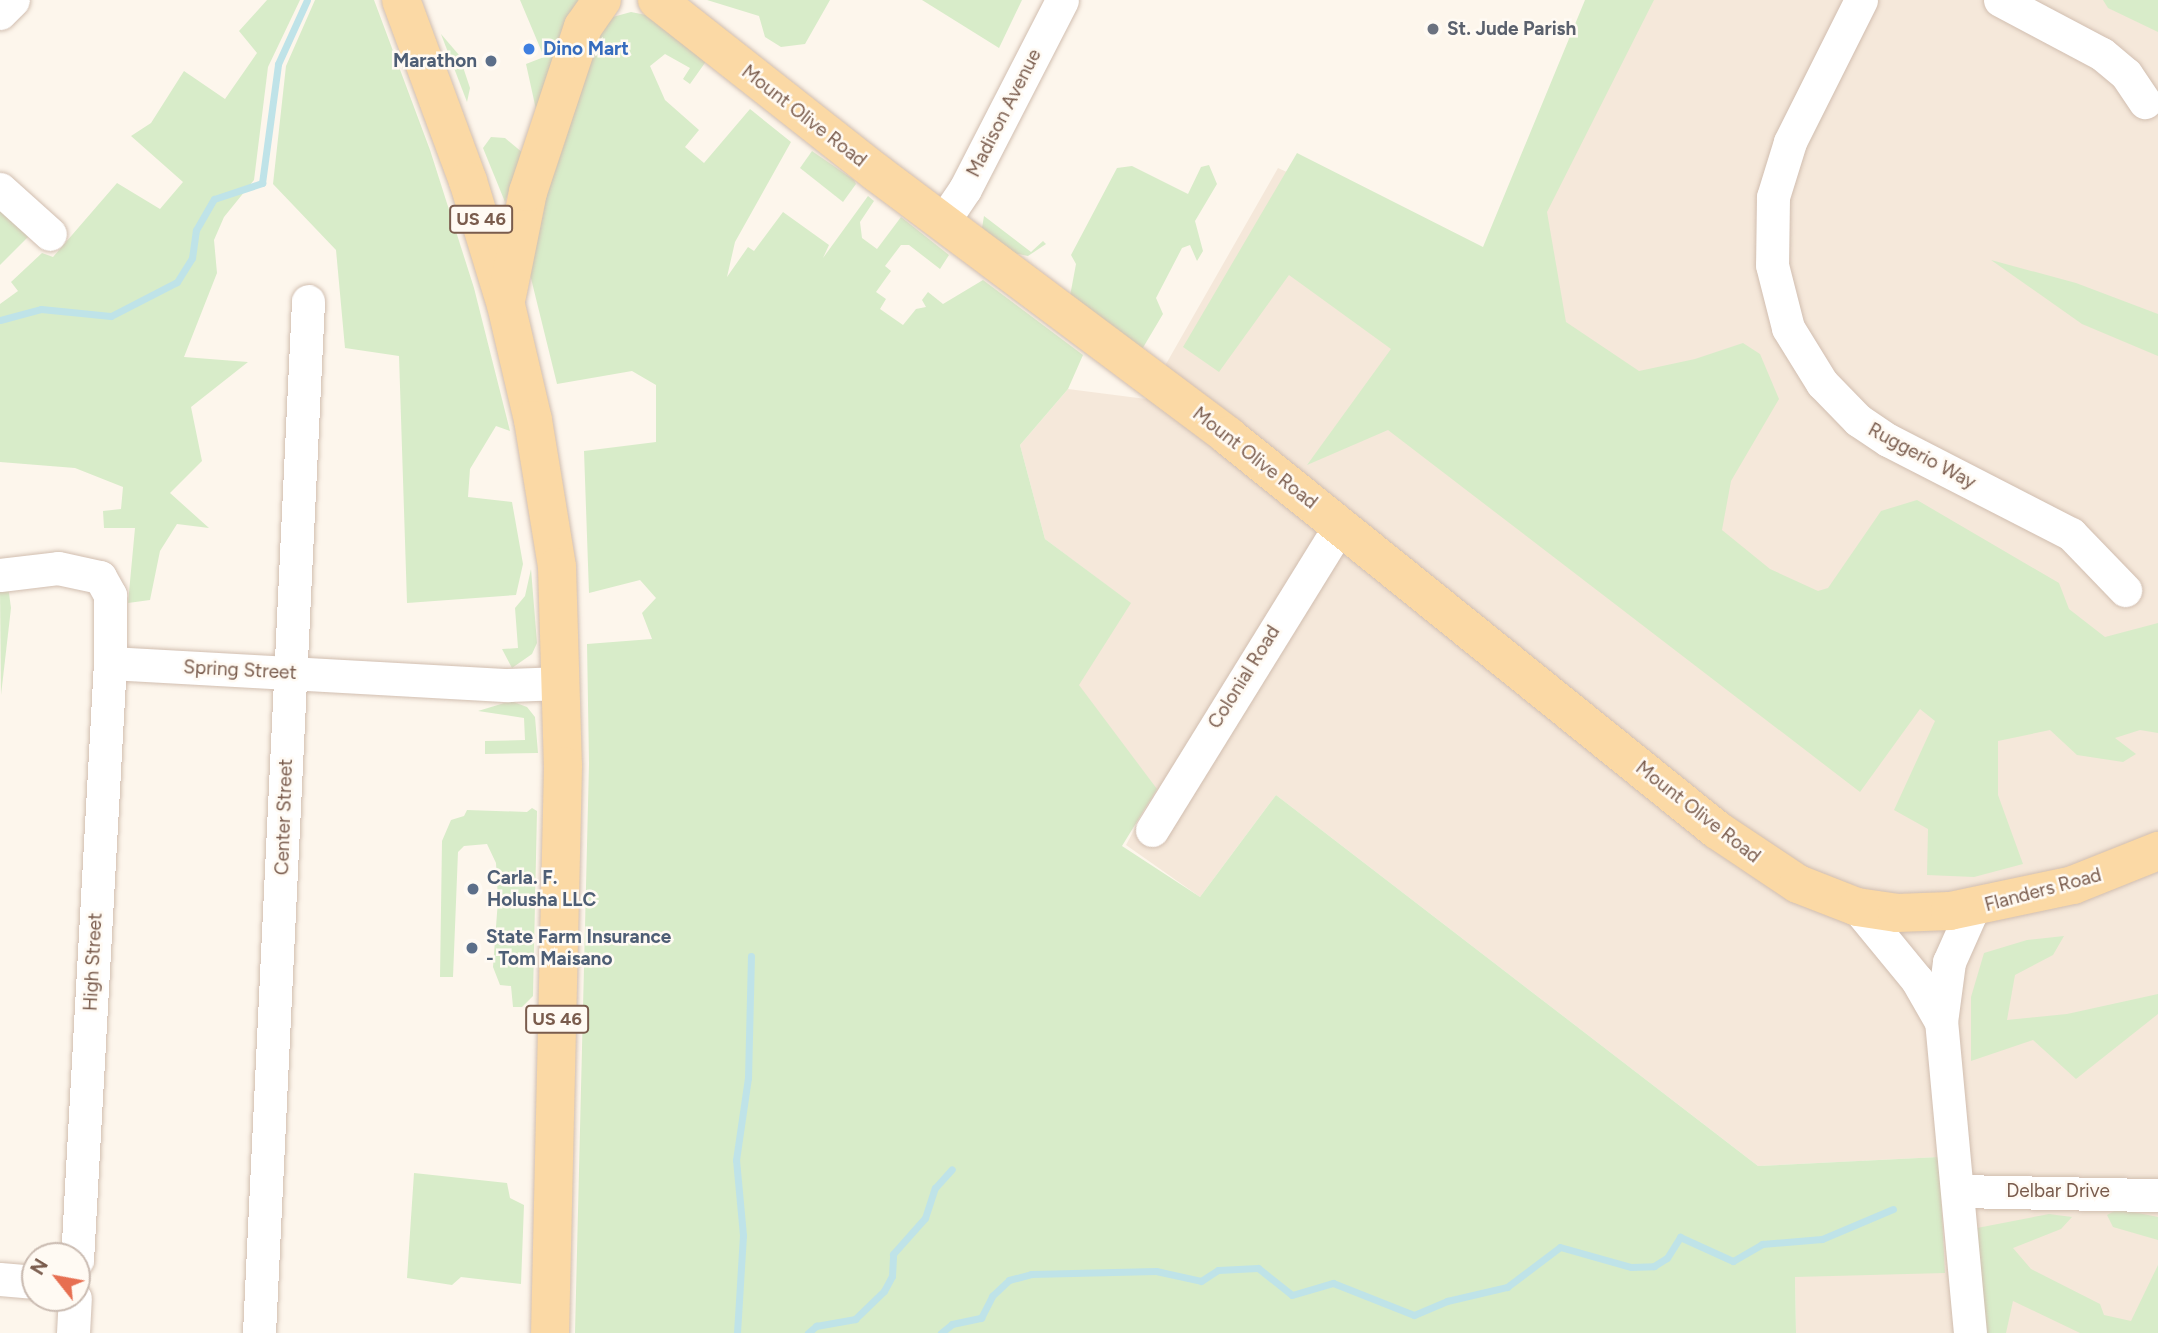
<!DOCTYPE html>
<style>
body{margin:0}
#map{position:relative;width:2158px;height:1333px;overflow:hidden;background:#fdf6ec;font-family:Figtree,sans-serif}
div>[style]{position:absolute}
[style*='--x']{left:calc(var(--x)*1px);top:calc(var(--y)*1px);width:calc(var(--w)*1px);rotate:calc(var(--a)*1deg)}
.residential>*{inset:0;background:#f5e8da}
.green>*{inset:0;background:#d8ecc9}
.stream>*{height:7px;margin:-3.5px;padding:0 3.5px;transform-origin:3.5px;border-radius:3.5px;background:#bfe3e8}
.roads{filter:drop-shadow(0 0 2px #d1beb0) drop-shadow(0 0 2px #d1beb0)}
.minor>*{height:33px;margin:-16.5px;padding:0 16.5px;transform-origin:16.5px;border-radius:16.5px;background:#fff}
.major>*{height:38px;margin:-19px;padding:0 19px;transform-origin:19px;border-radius:19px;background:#fbd9a5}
.dots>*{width:19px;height:19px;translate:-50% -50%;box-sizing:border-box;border:4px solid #fffaf3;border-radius:50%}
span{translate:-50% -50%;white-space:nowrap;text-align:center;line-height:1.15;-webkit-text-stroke:5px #fffaf3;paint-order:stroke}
.shield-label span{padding:2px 5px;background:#fffaf3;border:2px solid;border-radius:5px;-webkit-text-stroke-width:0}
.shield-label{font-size:18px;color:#7a5c4d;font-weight:700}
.worship-label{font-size:19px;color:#5b616d;font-weight:700}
.left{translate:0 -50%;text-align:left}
.shop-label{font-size:19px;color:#366cbe;font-weight:700}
.service-label{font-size:19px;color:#4e5e75;font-weight:700}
.right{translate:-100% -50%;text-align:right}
.street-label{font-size:19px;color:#7a5c4d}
.north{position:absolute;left:21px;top:1242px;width:70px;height:70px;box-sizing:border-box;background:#fffaf3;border:2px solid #cabbb1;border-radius:50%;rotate:301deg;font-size:19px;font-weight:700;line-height:28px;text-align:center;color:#7a5c4d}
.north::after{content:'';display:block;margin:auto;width:24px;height:32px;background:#e76f51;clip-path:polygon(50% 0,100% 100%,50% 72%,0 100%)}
</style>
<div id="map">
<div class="residential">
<i style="clip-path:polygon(1633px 0,2158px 0,2158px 1333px,1796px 1333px,1795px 1277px,1939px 1157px,1758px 1166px,1276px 795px,1200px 897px,1126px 845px,1156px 789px,1078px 685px,1130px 603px,1045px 539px,1020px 445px,1068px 389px,1146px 399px,1278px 168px,1483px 261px)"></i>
</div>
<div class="green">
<i style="clip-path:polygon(267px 0,300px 0,268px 67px,254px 180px,224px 217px,214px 240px,217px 273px,184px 357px,248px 362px,191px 407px,202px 461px,170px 493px,209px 528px,177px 524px,160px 551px,150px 600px,128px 603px,135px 528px,104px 528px,103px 511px,121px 509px,123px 487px,75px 468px,0 462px,0 304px,18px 291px,11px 282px,42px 253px,53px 257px,117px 183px,160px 209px,183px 182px,131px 136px,151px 123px,184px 71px,225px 99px,257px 53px,239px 31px)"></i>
<i style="clip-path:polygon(315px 0,374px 0,430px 150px,474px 288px,510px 431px,496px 426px,470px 469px,468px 497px,512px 502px,523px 564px,516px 595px,407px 603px,399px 356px,345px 348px,336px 250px,273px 184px,286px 66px)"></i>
<i style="clip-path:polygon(520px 0,579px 0,537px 114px,526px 64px,544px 57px)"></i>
<i style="clip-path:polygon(707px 0,830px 0,805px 44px,781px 47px,765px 37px,759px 16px)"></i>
<i style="clip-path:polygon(922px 0,1022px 0,999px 48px)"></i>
<i style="clip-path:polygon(1585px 0,1654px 0,1547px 212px,1566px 322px,1639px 371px,1695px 359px,1743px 343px,1760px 354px,1779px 399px,1731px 481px,1722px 530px,1770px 569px,1818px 591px,1828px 588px,1881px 511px,1917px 500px,2059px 583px,2069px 609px,2105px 637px,2158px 623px,2158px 733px,2140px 730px,2115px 738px,2136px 754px,2123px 762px,2077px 755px,2050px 730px,1998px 741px,1998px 795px,2023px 864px,1974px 877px,1927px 875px,1928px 829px,1894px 810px,1935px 721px,1920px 709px,1860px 792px,1388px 430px,1307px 465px,1391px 349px,1289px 275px,1219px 372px,1183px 347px,1297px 153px,1483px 247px)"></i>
<i style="clip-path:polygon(2103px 0,2158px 0,2158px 32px,2108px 8px)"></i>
<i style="clip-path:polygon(631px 12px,646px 15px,707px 60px,690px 84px,683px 79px,690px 68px,665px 54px,650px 66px,665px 100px,699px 130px,685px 147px,704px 163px,750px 109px,791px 142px,735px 242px,727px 277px,748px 247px,754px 251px,783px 212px,829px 245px,823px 258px,868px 196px,874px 201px,860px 222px,862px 238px,877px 249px,901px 217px,949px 255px,940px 269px,909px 245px,901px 245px,885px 266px,891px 271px,876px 292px,886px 299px,880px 309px,903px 325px,916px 309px,926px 307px,922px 300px,928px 292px,943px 304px,983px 280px,1083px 355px,1068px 389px,1020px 445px,1045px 539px,1131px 603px,1079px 685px,1157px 789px,1122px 846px,1200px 897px,1276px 795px,1758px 1166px,1939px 1157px,1945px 1273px,1795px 1277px,1796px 1333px,575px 1333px,589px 764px,587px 644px,652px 639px,642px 613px,656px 598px,640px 580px,589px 593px,584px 451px,656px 442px,656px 385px,632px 371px,557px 384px,526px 258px,591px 40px,609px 18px)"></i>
<i style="clip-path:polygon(441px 34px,459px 55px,470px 88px,467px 102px)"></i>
<i style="clip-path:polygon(491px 137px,505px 138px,523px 153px,505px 202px,483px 148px)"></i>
<i style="clip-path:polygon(812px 151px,854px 180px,856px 184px,843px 202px,800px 168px)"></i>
<i style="clip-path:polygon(1209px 165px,1217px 184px,1195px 221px,1203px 251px,1197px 261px,1190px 245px,1182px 248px,1156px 298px,1163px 314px,1141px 351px,1070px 296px,1076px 264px,1071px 255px,1117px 168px,1132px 166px,1188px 194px,1201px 167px)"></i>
<i style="clip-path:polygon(0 196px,35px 230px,0 265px)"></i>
<i style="clip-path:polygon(984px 216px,1031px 252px,1043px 241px,1046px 244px,1028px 256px,1013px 253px,982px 228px)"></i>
<i style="clip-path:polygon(1991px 260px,2076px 283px,2158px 314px,2158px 356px,2082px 324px)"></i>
<i style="clip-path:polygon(531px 569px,537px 643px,532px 654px,512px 668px,502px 649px,518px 648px,515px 608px,525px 596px)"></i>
<i style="clip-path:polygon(8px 586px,11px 608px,1px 695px,0 588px)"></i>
<i style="clip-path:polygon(511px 701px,527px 707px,535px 717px,538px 753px,485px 754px,485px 741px,525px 740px,524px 718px,478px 711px)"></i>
<i style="clip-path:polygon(532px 808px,537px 811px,533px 996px,522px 1007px,513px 1007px,511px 986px,500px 985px,493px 967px,498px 900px,496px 863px,487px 844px,464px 846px,458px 852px,453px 977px,440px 977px,442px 841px,451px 820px,464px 816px,467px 810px,527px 812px)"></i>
<i style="clip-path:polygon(2064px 936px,2053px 955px,2015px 975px,2007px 1020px,2067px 1014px,2158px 994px,2158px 1014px,2076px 1079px,2033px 1040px,1971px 1061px,1971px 997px,1984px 953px,2027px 940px)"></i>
<i style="clip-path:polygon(414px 1173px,507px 1183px,510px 1198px,524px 1205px,521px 1284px,461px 1277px,452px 1285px,407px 1278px)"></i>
<i style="clip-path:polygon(2118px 1209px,2158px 1217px,2158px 1240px,2113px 1227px,2107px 1215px)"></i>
<i style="clip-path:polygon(2049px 1214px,2072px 1217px,2061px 1229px,2013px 1248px,2031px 1269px,2100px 1304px,2104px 1315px,2131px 1321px,2158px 1265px,2158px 1333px,2080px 1333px,2013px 1301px,2006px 1333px,1986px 1333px,1977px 1228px)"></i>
</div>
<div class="stream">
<i style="--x:0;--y:320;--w:42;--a:-15"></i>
<i style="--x:41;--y:309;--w:70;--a:5.7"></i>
<i style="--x:111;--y:316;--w:74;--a:-27.3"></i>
<i style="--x:177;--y:282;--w:28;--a:-58"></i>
<i style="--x:192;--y:258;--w:28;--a:-82"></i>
<i style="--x:196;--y:230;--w:36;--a:-60"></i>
<i style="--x:214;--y:199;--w:51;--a:-18.4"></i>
<i style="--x:262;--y:183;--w:120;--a:-82.3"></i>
<i style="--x:278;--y:64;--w:70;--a:-65.6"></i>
<i style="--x:737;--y:1333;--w:98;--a:-86.5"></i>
<i style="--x:743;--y:1235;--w:75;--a:-95.3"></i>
<i style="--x:736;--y:1160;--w:83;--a:-81.7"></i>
<i style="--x:748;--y:1078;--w:122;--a:-88.6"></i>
<i style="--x:808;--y:1333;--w:11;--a:-41"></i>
<i style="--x:816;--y:1326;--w:40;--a:-10"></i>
<i style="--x:855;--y:1319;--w:40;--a:-44"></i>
<i style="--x:884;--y:1291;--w:17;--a:-62"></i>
<i style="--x:892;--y:1276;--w:22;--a:-87"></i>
<i style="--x:893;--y:1254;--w:48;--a:-48.4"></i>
<i style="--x:925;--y:1218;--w:32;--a:-72"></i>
<i style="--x:935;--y:1188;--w:25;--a:-48"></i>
<i style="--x:941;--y:1333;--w:14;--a:-39"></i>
<i style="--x:952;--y:1324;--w:30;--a:-12"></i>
<i style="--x:981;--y:1318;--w:25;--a:-63"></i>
<i style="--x:992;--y:1296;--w:23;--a:-43"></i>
<i style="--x:1009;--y:1280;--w:23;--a:-15"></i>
<i style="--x:1031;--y:1274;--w:125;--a:-1.4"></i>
<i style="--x:1156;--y:1271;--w:46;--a:12.5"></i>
<i style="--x:1201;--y:1281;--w:20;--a:-33"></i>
<i style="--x:1218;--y:1270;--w:40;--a:-2.9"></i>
<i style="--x:1258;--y:1268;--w:43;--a:38.5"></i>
<i style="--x:1292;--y:1295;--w:43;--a:-16.3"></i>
<i style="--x:1333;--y:1283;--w:87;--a:21.6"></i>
<i style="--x:1414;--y:1315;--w:36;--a:-23"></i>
<i style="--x:1447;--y:1301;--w:62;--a:-13.1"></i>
<i style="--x:1507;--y:1287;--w:66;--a:-37"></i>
<i style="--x:1560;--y:1247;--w:74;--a:15.7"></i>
<i style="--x:1631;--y:1267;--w:23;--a:-2"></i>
<i style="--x:1654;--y:1266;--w:15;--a:-32"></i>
<i style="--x:1667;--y:1258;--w:25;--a:-58"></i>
<i style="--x:1680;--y:1237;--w:58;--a:24.4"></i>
<i style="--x:1733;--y:1261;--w:34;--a:-30"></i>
<i style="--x:1762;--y:1244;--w:60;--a:-4.8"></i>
<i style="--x:1822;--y:1239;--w:77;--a:-22.9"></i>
</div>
<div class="roads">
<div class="minor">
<i style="--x:1861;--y:0;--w:159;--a:116.6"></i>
<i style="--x:1790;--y:142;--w:58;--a:107.2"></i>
<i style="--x:1773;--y:197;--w:68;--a:90.8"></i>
<i style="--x:1772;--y:265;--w:65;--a:75.7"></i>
<i style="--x:1788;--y:328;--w:65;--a:58.3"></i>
<i style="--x:1822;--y:383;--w:52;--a:45.8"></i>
<i style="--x:1858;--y:420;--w:36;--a:34"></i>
<i style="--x:1888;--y:440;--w:206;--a:27.2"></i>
<i style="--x:2071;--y:534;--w:78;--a:46"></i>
<i style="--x:2000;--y:0;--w:115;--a:27.9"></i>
<i style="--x:2102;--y:54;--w:31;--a:40"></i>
<i style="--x:2126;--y:74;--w:34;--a:56"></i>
<i style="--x:0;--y:13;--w:18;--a:-45"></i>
<i style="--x:0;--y:189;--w:67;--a:42"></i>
<i style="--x:942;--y:223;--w:41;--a:-55.9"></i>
<i style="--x:965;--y:189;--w:212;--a:-62.8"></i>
<i style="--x:0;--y:575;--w:58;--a:-6.9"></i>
<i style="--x:58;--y:568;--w:43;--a:12.1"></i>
<i style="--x:100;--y:577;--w:21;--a:61"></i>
<i style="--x:110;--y:595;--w:68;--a:90"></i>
<i style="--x:110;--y:663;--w:399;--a:3.2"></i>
<i style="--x:508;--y:685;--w:54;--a:-2.1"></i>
<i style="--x:1152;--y:830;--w:357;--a:-58.3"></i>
<i style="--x:1857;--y:907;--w:94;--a:50.6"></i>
<i style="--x:1917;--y:980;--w:48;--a:60.3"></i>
<i style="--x:1959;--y:1191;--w:199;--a:1.2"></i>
<i style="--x:77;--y:1260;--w:598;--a:-86.84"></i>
<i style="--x:0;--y:1279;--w:35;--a:5"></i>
<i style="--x:73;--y:1333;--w:35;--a:-87"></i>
<i style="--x:259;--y:1333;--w:1033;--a:-87.28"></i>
<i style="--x:1970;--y:1333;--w:312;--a:-95.3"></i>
<i style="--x:1941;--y:1022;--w:61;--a:-82.4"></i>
<i style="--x:1949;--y:962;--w:59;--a:-66"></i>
</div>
<div class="major">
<i style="--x:401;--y:0;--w:193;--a:69.7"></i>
<i style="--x:468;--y:181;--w:130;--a:73"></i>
<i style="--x:506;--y:305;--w:118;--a:76.8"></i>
<i style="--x:533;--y:420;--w:149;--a:80.7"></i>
<i style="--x:557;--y:567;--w:199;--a:88.3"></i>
<i style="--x:563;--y:766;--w:567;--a:91.31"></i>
<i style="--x:657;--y:0;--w:280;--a:38.2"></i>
<i style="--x:877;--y:173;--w:439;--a:36.8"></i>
<i style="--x:1228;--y:436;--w:628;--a:38.86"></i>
<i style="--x:1717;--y:830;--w:97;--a:33.7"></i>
<i style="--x:1798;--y:884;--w:63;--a:21.3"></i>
<i style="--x:1857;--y:907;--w:40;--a:8.5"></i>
<i style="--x:1897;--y:913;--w:53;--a:-2.2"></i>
<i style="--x:1950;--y:911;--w:126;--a:-11.9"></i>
<i style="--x:2073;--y:885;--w:92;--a:-21.8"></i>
<i style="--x:507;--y:296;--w:106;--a:-78.6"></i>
<i style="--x:528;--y:192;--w:174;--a:-71.6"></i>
<i style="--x:583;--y:27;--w:33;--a:-55"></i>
</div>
</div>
<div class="dots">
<i style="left:1433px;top:29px;background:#6b7280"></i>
<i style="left:529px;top:49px;background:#3f7fe0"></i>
<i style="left:491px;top:61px;background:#5c6f8a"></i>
<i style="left:473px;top:889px;background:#5c6f8a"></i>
<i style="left:472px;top:948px;background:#5c6f8a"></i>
</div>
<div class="shield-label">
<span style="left:481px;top:219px">US 46</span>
<span style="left:557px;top:1019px">US 46</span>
</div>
<div class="worship-label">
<span class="left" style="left:1447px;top:29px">St. Jude Parish</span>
</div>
<div class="shop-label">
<span class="left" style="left:543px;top:49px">Dino Mart</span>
</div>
<div class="service-label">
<span class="right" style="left:477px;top:61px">Marathon</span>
<span class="left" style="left:487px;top:889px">Carla. F.<br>Holusha LLC</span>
<span class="left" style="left:486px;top:948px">State Farm Insurance<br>- Tom Maisano</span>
</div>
<div class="street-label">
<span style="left:1004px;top:113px;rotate:-63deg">Madison Avenue</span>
<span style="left:804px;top:116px;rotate:38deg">Mount Olive Road</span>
<span style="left:1922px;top:456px;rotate:28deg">Ruggerio Way</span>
<span style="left:1255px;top:458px;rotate:38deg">Mount Olive Road</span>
<span style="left:240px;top:670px;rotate:3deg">Spring Street</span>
<span style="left:1244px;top:677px;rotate:-58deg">Colonial Road</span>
<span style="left:1698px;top:812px;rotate:38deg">Mount Olive Road</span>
<span style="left:284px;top:817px;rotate:-88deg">Center Street</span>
<span style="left:2043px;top:890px;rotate:-15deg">Flanders Road</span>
<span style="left:93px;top:962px;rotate:-87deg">High Street</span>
<span style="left:2058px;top:1191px">Delbar Drive</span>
</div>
<div class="north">N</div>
</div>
